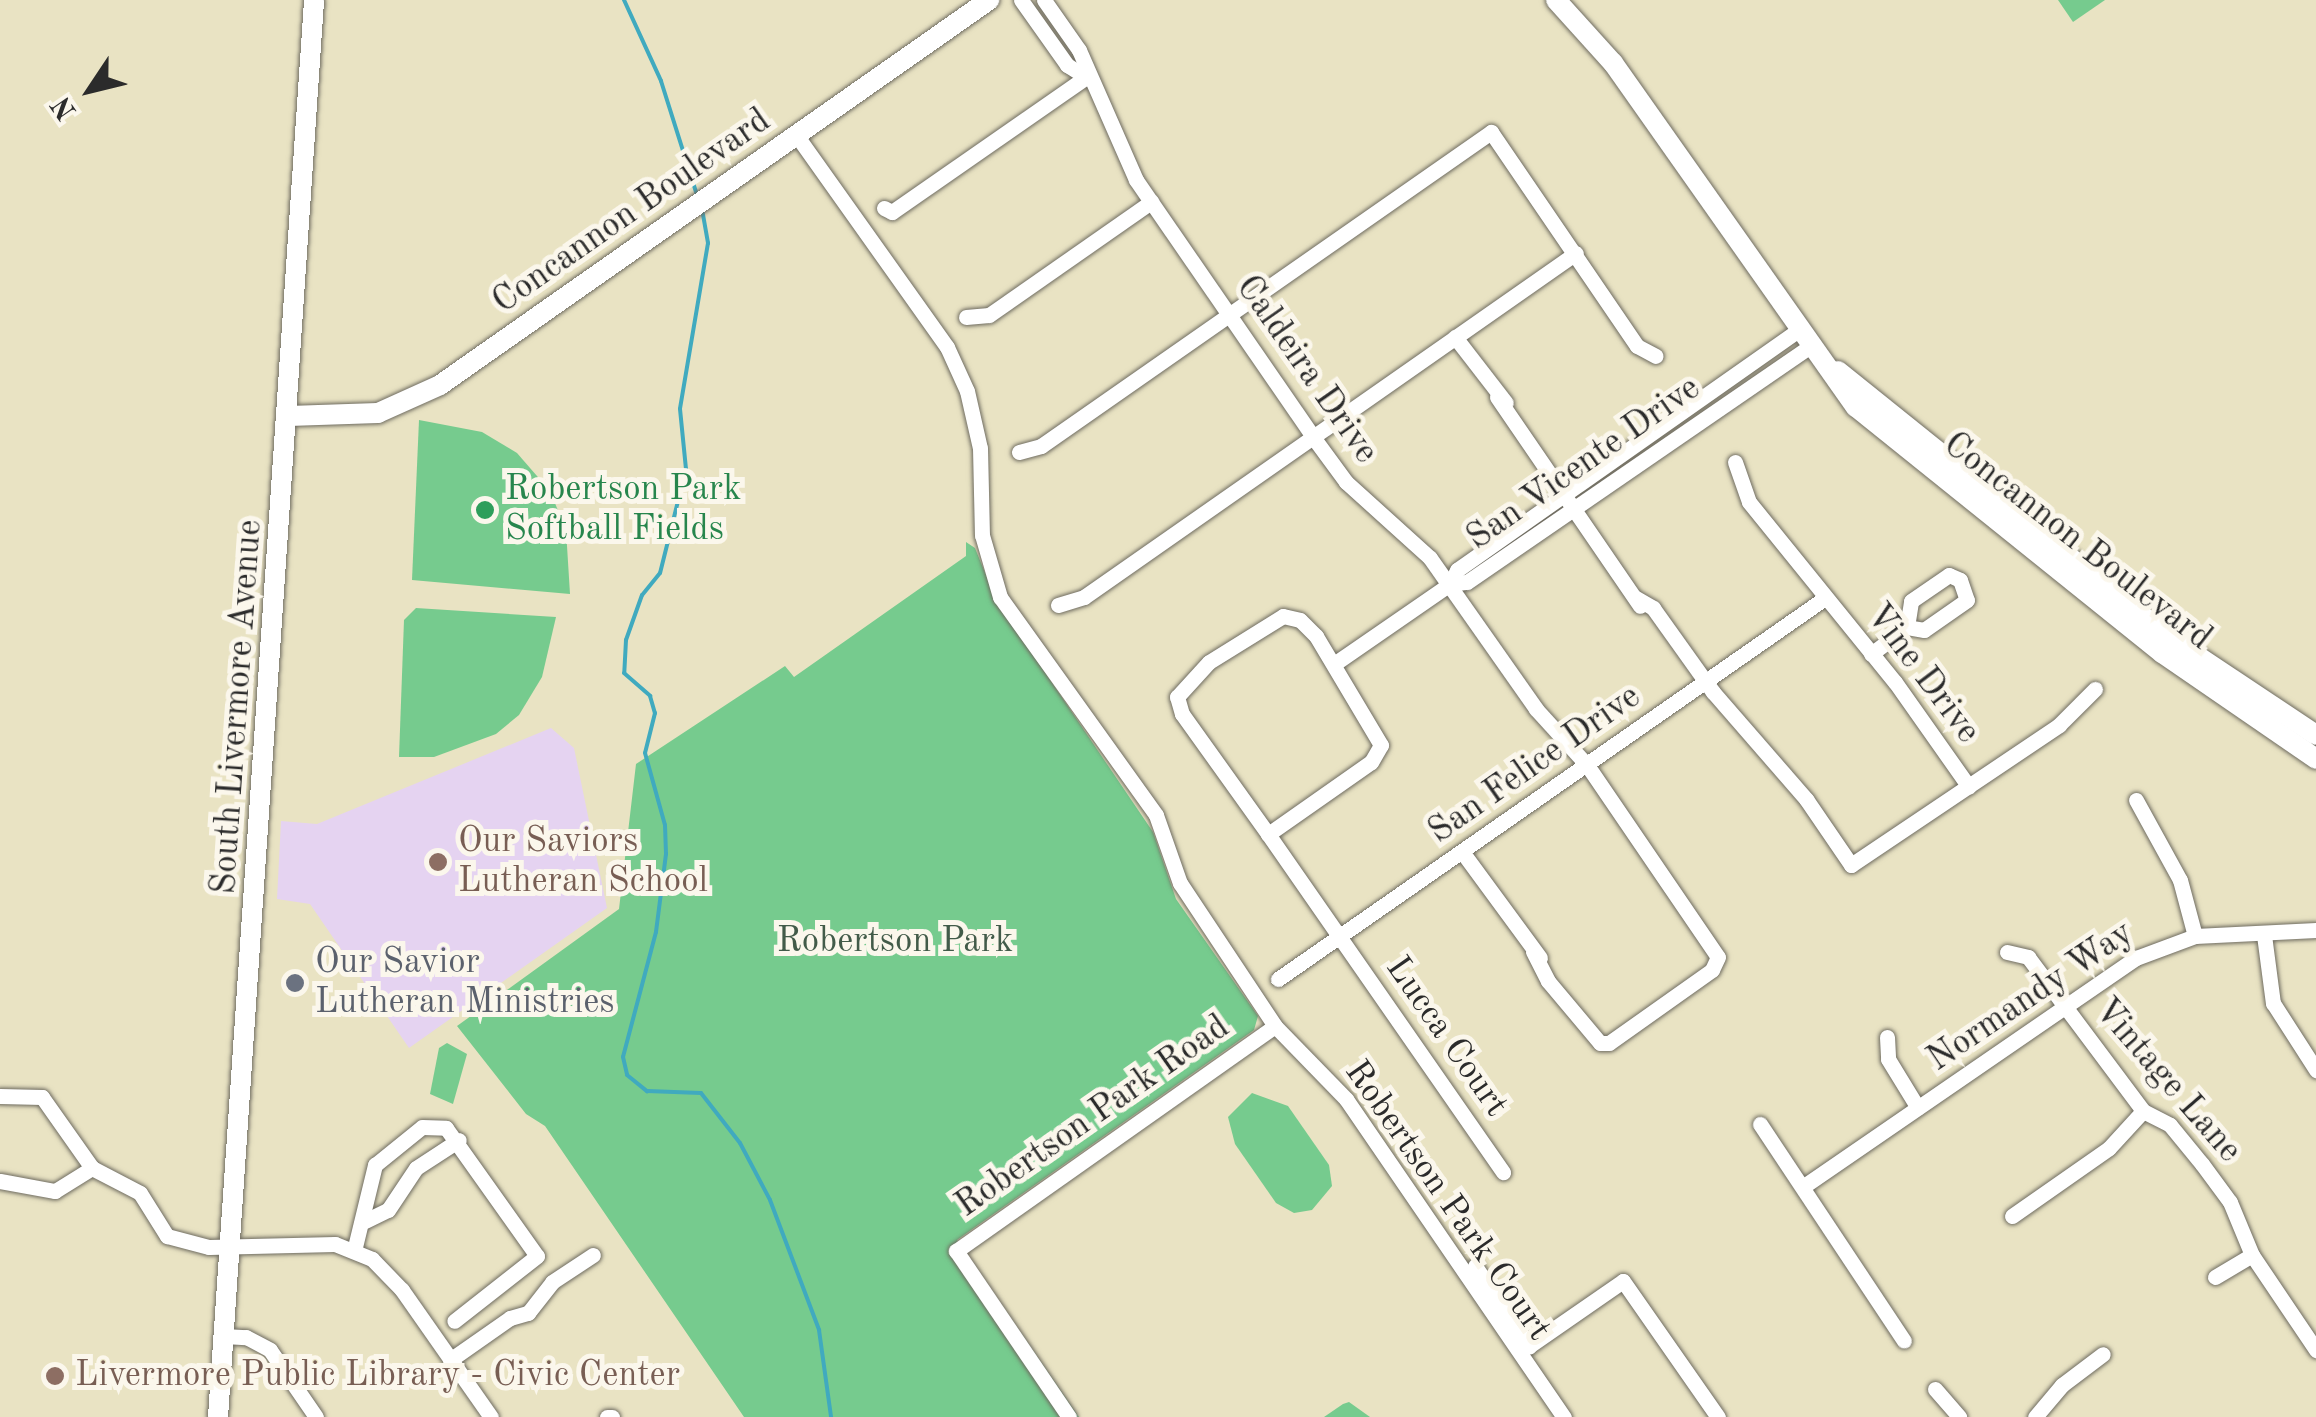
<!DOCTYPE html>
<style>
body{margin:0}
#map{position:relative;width:2316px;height:1417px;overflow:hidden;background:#e9e3c3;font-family:"Old Standard TT",serif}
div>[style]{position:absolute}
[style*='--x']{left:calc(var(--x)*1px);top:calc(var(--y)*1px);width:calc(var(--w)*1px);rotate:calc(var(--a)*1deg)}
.built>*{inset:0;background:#e5d3f1}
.green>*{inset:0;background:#76cb8e}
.stream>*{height:4px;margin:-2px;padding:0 2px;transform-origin:2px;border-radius:2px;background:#40aabf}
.roads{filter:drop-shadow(0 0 2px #6e6b60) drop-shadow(0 0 2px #6e6b60)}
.minor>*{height:15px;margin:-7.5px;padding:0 7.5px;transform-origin:7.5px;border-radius:7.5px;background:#fff}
.major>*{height:20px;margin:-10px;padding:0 10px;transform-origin:10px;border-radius:10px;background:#fff}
.dots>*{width:28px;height:28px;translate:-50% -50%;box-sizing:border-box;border:5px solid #fbf7ec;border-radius:50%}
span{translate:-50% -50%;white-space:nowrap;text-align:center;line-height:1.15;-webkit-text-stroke:10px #fbf7ec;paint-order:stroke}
.street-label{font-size:35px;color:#2b2b2b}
.leisure-label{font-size:35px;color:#27864d}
.left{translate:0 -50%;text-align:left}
.education-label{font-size:35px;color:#785e54}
.park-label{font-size:35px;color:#425b49}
.worship-label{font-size:35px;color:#5b616d}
.north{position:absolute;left:40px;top:40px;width:100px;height:100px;-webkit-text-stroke:8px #fbf7ec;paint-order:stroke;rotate:235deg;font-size:28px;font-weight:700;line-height:40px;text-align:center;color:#2b2b2b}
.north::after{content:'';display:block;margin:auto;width:35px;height:45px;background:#2b2b2b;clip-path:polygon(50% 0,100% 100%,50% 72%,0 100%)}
</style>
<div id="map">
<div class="built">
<i style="clip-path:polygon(551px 728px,574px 748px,607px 908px,409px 1048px,310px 904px,277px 899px,281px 821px,317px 824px)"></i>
</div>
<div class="green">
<i style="clip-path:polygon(2058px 0,2105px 0,2073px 22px)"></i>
<i style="clip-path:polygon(419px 420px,482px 432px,517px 453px,550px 491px,566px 530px,570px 594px,412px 580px)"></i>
<i style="clip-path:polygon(966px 542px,975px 548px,996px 600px,1153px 832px,1176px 899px,1258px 1016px,1254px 1030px,957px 1240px,1079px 1417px,744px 1417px,545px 1126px,526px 1114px,457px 1026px,619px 909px,636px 764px,785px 666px,794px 677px,966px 556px)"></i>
<i style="clip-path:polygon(416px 608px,556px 617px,542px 677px,519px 715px,496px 734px,434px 757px,399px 757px,404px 620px)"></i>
<i style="clip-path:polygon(447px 1043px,467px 1054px,453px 1104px,430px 1094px,439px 1048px)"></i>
<i style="clip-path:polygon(1252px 1093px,1288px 1106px,1329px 1165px,1332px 1186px,1312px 1210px,1294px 1213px,1276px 1203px,1235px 1144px,1228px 1117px)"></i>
<i style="clip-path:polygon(1349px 1402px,1370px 1417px,1324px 1417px,1343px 1404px)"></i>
</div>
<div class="stream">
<i style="--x:624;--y:0;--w:89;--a:65.4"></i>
<i style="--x:661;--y:81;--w:120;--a:72.5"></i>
<i style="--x:702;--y:209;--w:35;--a:80"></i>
<i style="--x:708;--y:243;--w:168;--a:99.6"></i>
<i style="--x:680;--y:409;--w:60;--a:84.3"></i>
<i style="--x:686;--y:469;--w:107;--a:104"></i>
<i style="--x:660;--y:573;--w:28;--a:129"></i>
<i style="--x:642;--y:595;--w:48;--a:109.6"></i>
<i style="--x:626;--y:640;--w:33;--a:93"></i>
<i style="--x:624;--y:673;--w:35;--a:41"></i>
<i style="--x:650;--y:696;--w:18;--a:74"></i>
<i style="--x:655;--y:713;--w:41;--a:104"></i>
<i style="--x:645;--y:753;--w:75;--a:74.5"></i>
<i style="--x:665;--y:825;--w:29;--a:88"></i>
<i style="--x:666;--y:854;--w:79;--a:97.3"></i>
<i style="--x:656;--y:932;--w:129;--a:104.8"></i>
<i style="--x:623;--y:1057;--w:18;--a:77"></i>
<i style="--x:627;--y:1075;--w:26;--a:39"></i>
<i style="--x:647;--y:1091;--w:54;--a:2.1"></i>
<i style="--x:701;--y:1093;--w:63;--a:52"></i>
<i style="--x:740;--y:1143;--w:64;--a:62.2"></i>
<i style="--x:770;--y:1200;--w:139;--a:69.3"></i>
<i style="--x:819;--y:1330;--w:88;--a:82.1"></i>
</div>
<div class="roads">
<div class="minor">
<i style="--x:1021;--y:0;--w:80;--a:54.7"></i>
<i style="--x:1067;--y:65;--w:22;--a:32"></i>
<i style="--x:1044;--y:0;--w:61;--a:55"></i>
<i style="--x:1079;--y:50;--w:142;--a:66.3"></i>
<i style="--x:1136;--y:180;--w:312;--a:55.4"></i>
<i style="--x:1313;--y:437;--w:56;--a:53.7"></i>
<i style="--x:1346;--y:482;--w:113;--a:42.1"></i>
<i style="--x:1430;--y:558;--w:184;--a:54.9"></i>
<i style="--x:1536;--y:709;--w:76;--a:47.7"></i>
<i style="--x:1587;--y:765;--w:232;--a:55.7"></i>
<i style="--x:1718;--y:957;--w:14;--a:115"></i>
<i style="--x:1712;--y:970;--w:126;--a:144.7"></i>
<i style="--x:1609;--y:1043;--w:9;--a:180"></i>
<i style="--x:1600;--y:1043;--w:81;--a:-130"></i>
<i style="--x:1548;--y:981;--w:33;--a:-117"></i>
<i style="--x:797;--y:136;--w:259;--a:54.6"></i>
<i style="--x:947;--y:347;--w:48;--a:65.6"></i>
<i style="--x:967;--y:391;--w:58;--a:77.2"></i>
<i style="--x:980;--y:448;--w:87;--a:88.7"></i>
<i style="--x:982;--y:535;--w:65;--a:73.8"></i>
<i style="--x:1000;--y:597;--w:268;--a:54.4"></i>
<i style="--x:1156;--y:815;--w:72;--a:70.6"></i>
<i style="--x:1180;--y:883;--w:172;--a:56.4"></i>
<i style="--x:1275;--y:1026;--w:102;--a:45.8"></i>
<i style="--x:1346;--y:1099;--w:386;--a:55.6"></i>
<i style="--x:884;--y:208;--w:9;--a:27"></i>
<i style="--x:892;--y:212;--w:236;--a:-34.8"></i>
<i style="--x:966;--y:317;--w:23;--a:-5"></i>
<i style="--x:989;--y:315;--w:198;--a:-34.9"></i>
<i style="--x:1455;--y:337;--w:83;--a:52.3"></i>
<i style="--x:1497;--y:397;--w:253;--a:55.6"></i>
<i style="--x:1019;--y:452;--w:23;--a:-15"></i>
<i style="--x:1041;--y:446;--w:549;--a:-34.91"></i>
<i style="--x:1491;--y:132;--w:259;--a:55.7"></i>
<i style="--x:1637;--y:346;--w:21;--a:28"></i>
<i style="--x:1735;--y:462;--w:42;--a:70.7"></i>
<i style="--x:1749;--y:502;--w:232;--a:51"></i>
<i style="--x:1895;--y:682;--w:128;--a:54.8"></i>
<i style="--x:1949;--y:575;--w:12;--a:24"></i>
<i style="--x:1960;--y:580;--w:21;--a:71"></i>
<i style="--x:1967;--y:600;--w:52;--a:145.1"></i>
<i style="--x:1924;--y:630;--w:17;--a:-170"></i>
<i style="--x:1907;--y:627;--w:26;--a:-81"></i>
<i style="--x:1911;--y:601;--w:46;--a:-34.4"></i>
<i style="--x:1450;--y:584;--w:16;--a:-63"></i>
<i style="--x:1457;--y:570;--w:418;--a:-35.1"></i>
<i style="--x:1636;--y:598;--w:20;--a:30"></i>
<i style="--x:1653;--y:608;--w:103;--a:54.5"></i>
<i style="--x:1713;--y:692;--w:142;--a:49"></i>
<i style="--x:1806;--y:799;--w:80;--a:55.7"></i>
<i style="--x:1851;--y:865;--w:251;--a:-33.9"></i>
<i style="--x:2059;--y:725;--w:51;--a:-45"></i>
<i style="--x:1058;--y:605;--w:27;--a:-17"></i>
<i style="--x:1084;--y:597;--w:600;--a:-34.96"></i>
<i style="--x:1871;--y:654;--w:45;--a:-36.9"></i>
<i style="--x:1334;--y:664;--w:141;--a:-34.6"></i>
<i style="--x:1450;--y:584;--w:17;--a:-7"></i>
<i style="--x:1467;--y:582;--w:417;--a:-34.5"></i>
<i style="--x:2136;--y:800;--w:91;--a:61.2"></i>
<i style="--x:2180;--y:880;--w:58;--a:75"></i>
<i style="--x:1268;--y:834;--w:148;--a:-125.6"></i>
<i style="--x:1182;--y:714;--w:18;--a:-106"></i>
<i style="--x:1177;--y:697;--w:47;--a:-47.6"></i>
<i style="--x:1209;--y:662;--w:87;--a:-31.9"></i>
<i style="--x:1283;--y:616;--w:17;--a:13"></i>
<i style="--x:1300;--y:620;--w:23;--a:45"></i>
<i style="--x:1316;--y:636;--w:127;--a:59.2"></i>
<i style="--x:1381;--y:745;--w:20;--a:120"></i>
<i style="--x:1371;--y:762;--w:126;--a:145"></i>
<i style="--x:1268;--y:834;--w:412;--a:55.2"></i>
<i style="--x:1463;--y:853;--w:130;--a:53.7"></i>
<i style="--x:2264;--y:935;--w:69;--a:82.5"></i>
<i style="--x:2273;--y:1003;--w:80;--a:57.3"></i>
<i style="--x:2007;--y:952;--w:22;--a:13"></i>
<i style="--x:2028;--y:957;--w:192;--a:53.2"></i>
<i style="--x:2143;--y:1111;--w:30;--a:27"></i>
<i style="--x:2170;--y:1125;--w:50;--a:50.6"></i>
<i style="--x:2202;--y:1164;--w:47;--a:53.6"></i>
<i style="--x:2230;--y:1202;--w:57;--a:67.5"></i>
<i style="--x:2252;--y:1255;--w:115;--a:56"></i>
<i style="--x:1278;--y:979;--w:667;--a:-34.86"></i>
<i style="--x:1887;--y:1037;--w:22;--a:87"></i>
<i style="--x:1888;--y:1059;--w:57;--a:58.5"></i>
<i style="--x:0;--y:1096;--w:42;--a:1.4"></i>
<i style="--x:42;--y:1097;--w:87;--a:54.8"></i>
<i style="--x:92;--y:1168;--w:54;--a:27.5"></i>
<i style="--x:140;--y:1193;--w:51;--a:57.9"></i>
<i style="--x:167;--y:1236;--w:43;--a:14.7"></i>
<i style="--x:209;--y:1247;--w:126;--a:-1.4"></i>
<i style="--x:335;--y:1244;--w:40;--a:22"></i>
<i style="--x:372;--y:1259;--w:43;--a:45.9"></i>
<i style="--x:402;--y:1290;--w:155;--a:55"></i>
<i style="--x:1760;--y:1124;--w:260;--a:56.4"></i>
<i style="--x:0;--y:1181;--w:56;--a:10.3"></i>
<i style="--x:55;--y:1191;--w:44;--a:-31.9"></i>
<i style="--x:1804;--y:1186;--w:403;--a:-34.5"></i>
<i style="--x:2136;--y:958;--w:63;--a:-20.4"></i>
<i style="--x:2195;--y:936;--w:121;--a:-2.8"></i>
<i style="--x:2012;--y:1216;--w:118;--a:-35"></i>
<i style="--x:2109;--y:1148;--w:50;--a:-47.4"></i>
<i style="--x:365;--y:1221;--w:25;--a:-26"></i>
<i style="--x:388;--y:1210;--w:50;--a:-56.3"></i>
<i style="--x:416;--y:1168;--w:51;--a:-33.1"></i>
<i style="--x:354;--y:1251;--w:89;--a:-76.3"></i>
<i style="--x:375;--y:1165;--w:60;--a:-39"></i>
<i style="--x:422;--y:1127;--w:24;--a:2"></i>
<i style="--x:446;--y:1128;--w:157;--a:54.6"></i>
<i style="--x:537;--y:1256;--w:105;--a:141.9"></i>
<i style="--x:1475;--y:1266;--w:97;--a:56"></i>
<i style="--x:1529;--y:1346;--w:114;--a:-34.7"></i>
<i style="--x:1623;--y:1281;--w:166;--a:55.1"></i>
<i style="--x:2215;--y:1277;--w:43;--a:-30.7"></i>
<i style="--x:224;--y:1336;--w:22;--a:3"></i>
<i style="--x:246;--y:1337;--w:27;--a:28"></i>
<i style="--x:270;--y:1350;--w:81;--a:55.5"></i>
<i style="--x:450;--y:1360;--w:73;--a:-35"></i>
<i style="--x:510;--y:1318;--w:19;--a:-16"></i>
<i style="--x:528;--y:1313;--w:39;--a:-52"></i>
<i style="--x:552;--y:1282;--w:49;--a:-33.4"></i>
<i style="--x:1935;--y:1389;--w:37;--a:49"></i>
<i style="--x:607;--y:1417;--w:5;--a:0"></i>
<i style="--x:1069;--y:1417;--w:201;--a:-124.2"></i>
<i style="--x:956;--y:1251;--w:390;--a:-35.2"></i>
<i style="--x:2035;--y:1417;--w:42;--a:-49.8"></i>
<i style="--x:2062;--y:1385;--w:51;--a:-37.1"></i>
</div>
<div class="major">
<i style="--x:1556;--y:0;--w:85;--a:47.9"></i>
<i style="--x:1613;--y:63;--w:421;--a:54.8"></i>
<i style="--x:1856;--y:407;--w:393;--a:38.8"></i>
<i style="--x:2162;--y:653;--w:187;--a:34.5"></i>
<i style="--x:1838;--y:371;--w:421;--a:38.8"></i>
<i style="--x:2166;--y:635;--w:180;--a:33.7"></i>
<i style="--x:289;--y:416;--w:89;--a:-1.9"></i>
<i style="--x:378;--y:413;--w:68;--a:-24.3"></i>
<i style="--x:440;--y:385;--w:671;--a:-35.04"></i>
<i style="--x:218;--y:1417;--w:1420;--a:-86.12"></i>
</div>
</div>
<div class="dots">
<i style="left:485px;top:510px;background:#2e9e5b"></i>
<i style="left:438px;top:862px;background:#8d6e63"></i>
<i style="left:295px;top:983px;background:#6b7280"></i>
<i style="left:55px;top:1376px;background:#8d6e63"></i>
</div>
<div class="street-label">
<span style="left:632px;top:212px;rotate:-35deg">Concannon Boulevard</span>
<span style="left:1306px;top:370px;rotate:55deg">Caldeira Drive</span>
<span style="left:1584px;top:464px;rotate:-35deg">San Vicente Drive</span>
<span style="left:2077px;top:542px;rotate:38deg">Concannon Boulevard</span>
<span style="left:1922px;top:674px;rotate:53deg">Vine Drive</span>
<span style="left:238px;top:707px;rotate:-86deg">South Livermore Avenue</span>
<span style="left:1535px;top:765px;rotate:-35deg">San Felice Drive</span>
<span style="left:2031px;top:997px;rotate:-34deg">Normandy Way</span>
<span style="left:1446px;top:1037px;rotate:55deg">Lucca Court</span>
<span style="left:2167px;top:1081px;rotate:49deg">Vintage Lane</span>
<span style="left:1093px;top:1117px;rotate:-35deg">Robertson Park Road</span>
<span style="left:1447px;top:1201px;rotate:55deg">Robertson Park Court</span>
</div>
<div class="leisure-label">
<span class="left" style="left:505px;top:510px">Robertson Park<br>Softball Fields</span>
</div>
<div class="education-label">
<span class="left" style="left:458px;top:862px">Our Saviors<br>Lutheran School</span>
<span class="left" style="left:75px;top:1376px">Livermore Public Library - Civic Center</span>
</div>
<div class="park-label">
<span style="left:895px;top:942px">Robertson Park</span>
</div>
<div class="worship-label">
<span class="left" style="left:315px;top:983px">Our Savior<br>Lutheran Ministries</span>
</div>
<div class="north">N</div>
</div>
